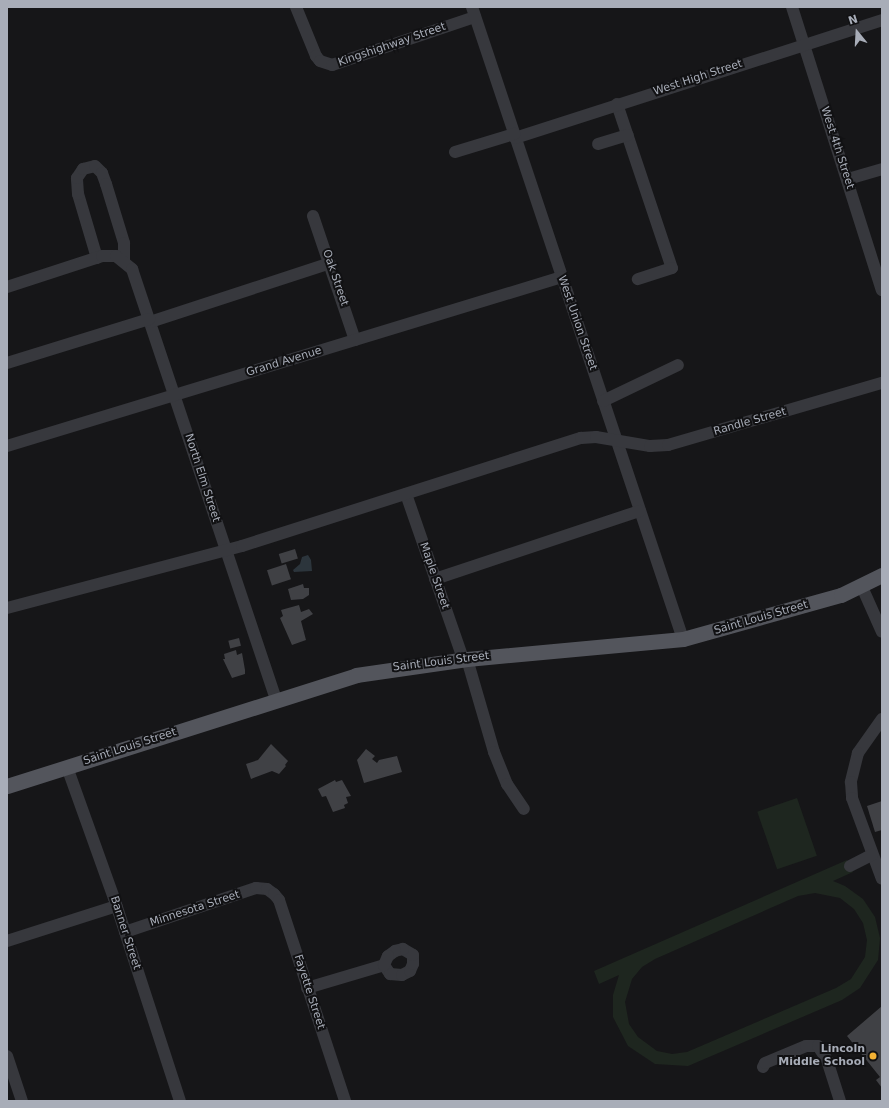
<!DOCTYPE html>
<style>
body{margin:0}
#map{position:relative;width:889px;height:1108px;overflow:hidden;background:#161618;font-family:"DejaVu Sans",sans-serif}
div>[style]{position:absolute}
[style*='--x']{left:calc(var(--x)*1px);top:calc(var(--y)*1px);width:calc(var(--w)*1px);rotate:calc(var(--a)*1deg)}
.green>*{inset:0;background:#1e261f;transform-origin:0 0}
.water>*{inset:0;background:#2c353c}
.building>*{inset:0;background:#404145;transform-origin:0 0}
.minor>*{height:12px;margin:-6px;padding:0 6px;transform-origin:6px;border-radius:6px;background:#37383d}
.major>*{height:15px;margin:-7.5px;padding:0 7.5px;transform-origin:7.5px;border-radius:7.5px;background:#53555c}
.dots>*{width:11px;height:11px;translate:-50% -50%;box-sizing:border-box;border:2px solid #111113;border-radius:50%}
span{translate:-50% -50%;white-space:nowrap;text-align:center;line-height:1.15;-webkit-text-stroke:4px #111113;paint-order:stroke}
.street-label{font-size:11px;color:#a8adb8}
.poi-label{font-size:11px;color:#a8adb8;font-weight:700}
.right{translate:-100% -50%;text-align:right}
.frame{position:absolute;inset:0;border:8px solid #a8adb8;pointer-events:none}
.north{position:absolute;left:837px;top:12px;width:40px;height:40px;-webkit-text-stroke:3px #111113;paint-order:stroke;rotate:342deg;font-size:11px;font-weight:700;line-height:16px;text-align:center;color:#a8adb8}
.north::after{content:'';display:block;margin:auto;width:14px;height:18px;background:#a8adb8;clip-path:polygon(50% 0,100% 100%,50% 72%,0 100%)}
</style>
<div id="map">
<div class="green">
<i style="left:797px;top:798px;width:61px;height:42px;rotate:71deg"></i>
<i style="clip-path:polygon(evenodd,847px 860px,853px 872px,833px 881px,845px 886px,863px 899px,875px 917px,880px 938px,878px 960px,860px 988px,842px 1000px,688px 1066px,655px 1064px,628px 1046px,613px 1017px,613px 995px,619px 975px,599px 984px,594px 971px,847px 860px,815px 893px,840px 898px,854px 909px,863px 923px,867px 940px,865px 957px,851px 979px,836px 988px,687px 1052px,672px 1054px,657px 1051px,638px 1037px,629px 1024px,625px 1002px,632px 979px,642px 967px,655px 959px,798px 896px,815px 893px)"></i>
</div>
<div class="water">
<i style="clip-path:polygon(308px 555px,311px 560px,312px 571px,294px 572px,293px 570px,300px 564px,302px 557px)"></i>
</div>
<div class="building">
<i style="left:295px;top:549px;width:10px;height:17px;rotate:73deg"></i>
<i style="left:286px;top:564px;width:16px;height:20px;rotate:72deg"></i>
<i style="clip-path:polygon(303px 584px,304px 588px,309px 588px,309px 595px,303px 599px,291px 600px,288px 589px)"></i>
<i style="clip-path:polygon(299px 605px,301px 612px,309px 609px,313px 614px,301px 621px,306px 640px,292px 645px,280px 618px,283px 616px,281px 610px)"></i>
<i style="left:239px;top:638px;width:8px;height:11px;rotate:76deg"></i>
<i style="clip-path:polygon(236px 650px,237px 655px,242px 653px,245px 670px,245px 674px,232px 678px,223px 659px,225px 659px,224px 654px)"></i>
<i style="clip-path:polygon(271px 744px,288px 761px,285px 765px,286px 766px,279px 774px,272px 771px,251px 779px,246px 764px,258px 760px)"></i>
<i style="clip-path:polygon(366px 749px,375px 756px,372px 759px,377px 763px,379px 760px,397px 756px,402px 772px,364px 783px,357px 760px)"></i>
<i style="clip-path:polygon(335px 780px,336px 782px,342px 780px,351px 796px,346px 797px,348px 803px,344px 805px,345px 808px,333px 812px,326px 796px,322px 797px,318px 789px)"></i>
<i style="clip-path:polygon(882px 801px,882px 830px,875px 832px,867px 806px)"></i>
<i style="clip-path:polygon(882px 1006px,882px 1088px,876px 1080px,880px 1077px,847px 1036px)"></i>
</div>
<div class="minor">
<i style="--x:296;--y:7;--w:53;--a:67.8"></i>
<i style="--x:316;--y:56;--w:6;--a:51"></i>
<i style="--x:320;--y:61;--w:13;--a:18"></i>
<i style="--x:332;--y:65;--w:151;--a:-18.6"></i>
<i style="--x:472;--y:7;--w:666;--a:71.54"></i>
<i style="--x:792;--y:7;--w:297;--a:72.4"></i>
<i style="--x:617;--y:104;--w:173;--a:71.5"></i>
<i style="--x:672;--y:268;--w:36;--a:162"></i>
<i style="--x:515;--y:138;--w:386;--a:-17.8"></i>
<i style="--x:598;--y:144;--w:31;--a:-17"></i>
<i style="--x:455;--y:152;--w:62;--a:-17"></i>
<i style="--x:848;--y:179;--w:35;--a:-16"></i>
<i style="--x:313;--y:216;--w:131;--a:71.3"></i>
<i style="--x:97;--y:258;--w:67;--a:-106.5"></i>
<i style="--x:78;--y:194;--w:16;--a:-94"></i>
<i style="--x:77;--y:178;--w:11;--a:-56"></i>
<i style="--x:83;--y:169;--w:12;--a:-14"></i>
<i style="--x:95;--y:166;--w:10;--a:45"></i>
<i style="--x:102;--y:173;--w:12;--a:70"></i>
<i style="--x:106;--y:184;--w:62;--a:73"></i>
<i style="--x:124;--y:243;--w:17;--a:90"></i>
<i style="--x:7;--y:287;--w:100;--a:-18.1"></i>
<i style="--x:102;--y:256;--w:14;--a:0"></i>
<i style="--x:116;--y:256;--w:21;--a:39"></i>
<i style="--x:132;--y:269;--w:454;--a:71.5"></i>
<i style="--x:150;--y:322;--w:189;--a:-18.1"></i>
<i style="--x:7;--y:363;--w:149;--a:-17.2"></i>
<i style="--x:603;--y:401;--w:83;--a:-25.6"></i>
<i style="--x:7;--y:446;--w:580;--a:-16.94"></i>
<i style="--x:406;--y:494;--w:175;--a:70.9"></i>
<i style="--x:435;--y:579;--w:216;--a:-18.4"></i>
<i style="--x:862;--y:587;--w:49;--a:66"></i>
<i style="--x:7;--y:608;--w:243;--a:-14.8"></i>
<i style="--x:242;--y:546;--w:356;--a:-17.7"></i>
<i style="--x:581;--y:438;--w:15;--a:-4"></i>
<i style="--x:596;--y:437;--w:55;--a:9.5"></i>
<i style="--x:650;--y:446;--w:18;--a:-3"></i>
<i style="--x:668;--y:445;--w:223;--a:-16.2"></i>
<i style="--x:467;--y:659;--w:97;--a:73.8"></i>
<i style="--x:494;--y:752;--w:35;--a:68"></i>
<i style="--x:507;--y:784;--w:30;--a:56"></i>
<i style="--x:882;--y:719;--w:42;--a:125.2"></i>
<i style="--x:858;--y:753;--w:30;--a:104"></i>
<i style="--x:851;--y:782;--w:16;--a:86"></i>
<i style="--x:852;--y:798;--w:86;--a:69.7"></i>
<i style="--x:67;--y:767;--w:139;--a:70.3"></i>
<i style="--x:114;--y:898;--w:213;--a:72"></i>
<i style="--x:850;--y:866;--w:25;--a:-27"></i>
<i style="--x:125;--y:932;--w:138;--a:-18.6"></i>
<i style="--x:256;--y:888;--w:11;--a:5"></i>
<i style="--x:267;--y:889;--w:9;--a:36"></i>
<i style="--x:274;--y:894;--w:8;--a:50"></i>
<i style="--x:279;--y:900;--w:212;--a:71.8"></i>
<i style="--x:7;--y:941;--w:115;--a:-17.7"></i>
<i style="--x:307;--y:988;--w:80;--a:-16.6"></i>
<i style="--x:384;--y:965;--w:11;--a:56"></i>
<i style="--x:390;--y:974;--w:12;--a:5"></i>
<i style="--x:402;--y:975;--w:9;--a:-27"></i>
<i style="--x:410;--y:971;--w:8;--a:-67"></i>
<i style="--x:413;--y:964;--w:9;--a:-90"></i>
<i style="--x:413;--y:955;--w:12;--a:-149"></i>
<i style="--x:403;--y:949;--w:8;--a:166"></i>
<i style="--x:395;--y:951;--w:9;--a:144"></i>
<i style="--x:388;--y:956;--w:10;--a:114"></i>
<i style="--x:7;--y:1056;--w:47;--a:71.6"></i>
<i style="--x:763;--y:1067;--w:4;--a:-63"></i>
<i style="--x:765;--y:1063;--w:44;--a:-22.5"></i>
<i style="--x:806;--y:1046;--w:12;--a:0"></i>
<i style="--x:818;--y:1046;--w:17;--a:57"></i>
<i style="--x:827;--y:1060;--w:43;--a:72.4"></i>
</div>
<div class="major">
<i style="--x:7;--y:786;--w:366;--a:-17.6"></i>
<i style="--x:356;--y:675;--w:112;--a:-8.2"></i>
<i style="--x:467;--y:659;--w:217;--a:-5.3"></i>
<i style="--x:683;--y:639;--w:164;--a:-15.6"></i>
<i style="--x:841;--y:595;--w:46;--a:-26"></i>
</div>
<div class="dots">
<i style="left:873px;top:1056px;background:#f2b134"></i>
</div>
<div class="street-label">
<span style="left:392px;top:45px;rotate:-19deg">Kingshighway Street</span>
<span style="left:698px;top:78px;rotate:-18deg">West High Street</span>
<span style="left:837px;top:148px;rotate:72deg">West 4th Street</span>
<span style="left:335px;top:278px;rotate:71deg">Oak Street</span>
<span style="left:577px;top:323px;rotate:71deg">West Union Street</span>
<span style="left:284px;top:362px;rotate:-17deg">Grand Avenue</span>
<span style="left:750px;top:422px;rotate:-16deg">Randle Street</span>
<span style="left:202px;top:478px;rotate:72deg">North Elm Street</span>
<span style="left:434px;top:576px;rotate:71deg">Maple Street</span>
<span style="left:761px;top:618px;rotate:-16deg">Saint Louis Street</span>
<span style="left:441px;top:662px;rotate:-7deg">Saint Louis Street</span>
<span style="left:130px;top:747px;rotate:-18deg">Saint Louis Street</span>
<span style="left:195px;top:909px;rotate:-18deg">Minnesota Street</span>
<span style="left:125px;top:933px;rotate:72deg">Banner Street</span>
<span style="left:309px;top:992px;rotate:72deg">Fayette Street</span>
</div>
<div class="poi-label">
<span class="right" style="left:865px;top:1056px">Lincoln<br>Middle School</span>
</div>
<div class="frame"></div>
<div class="north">N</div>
</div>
